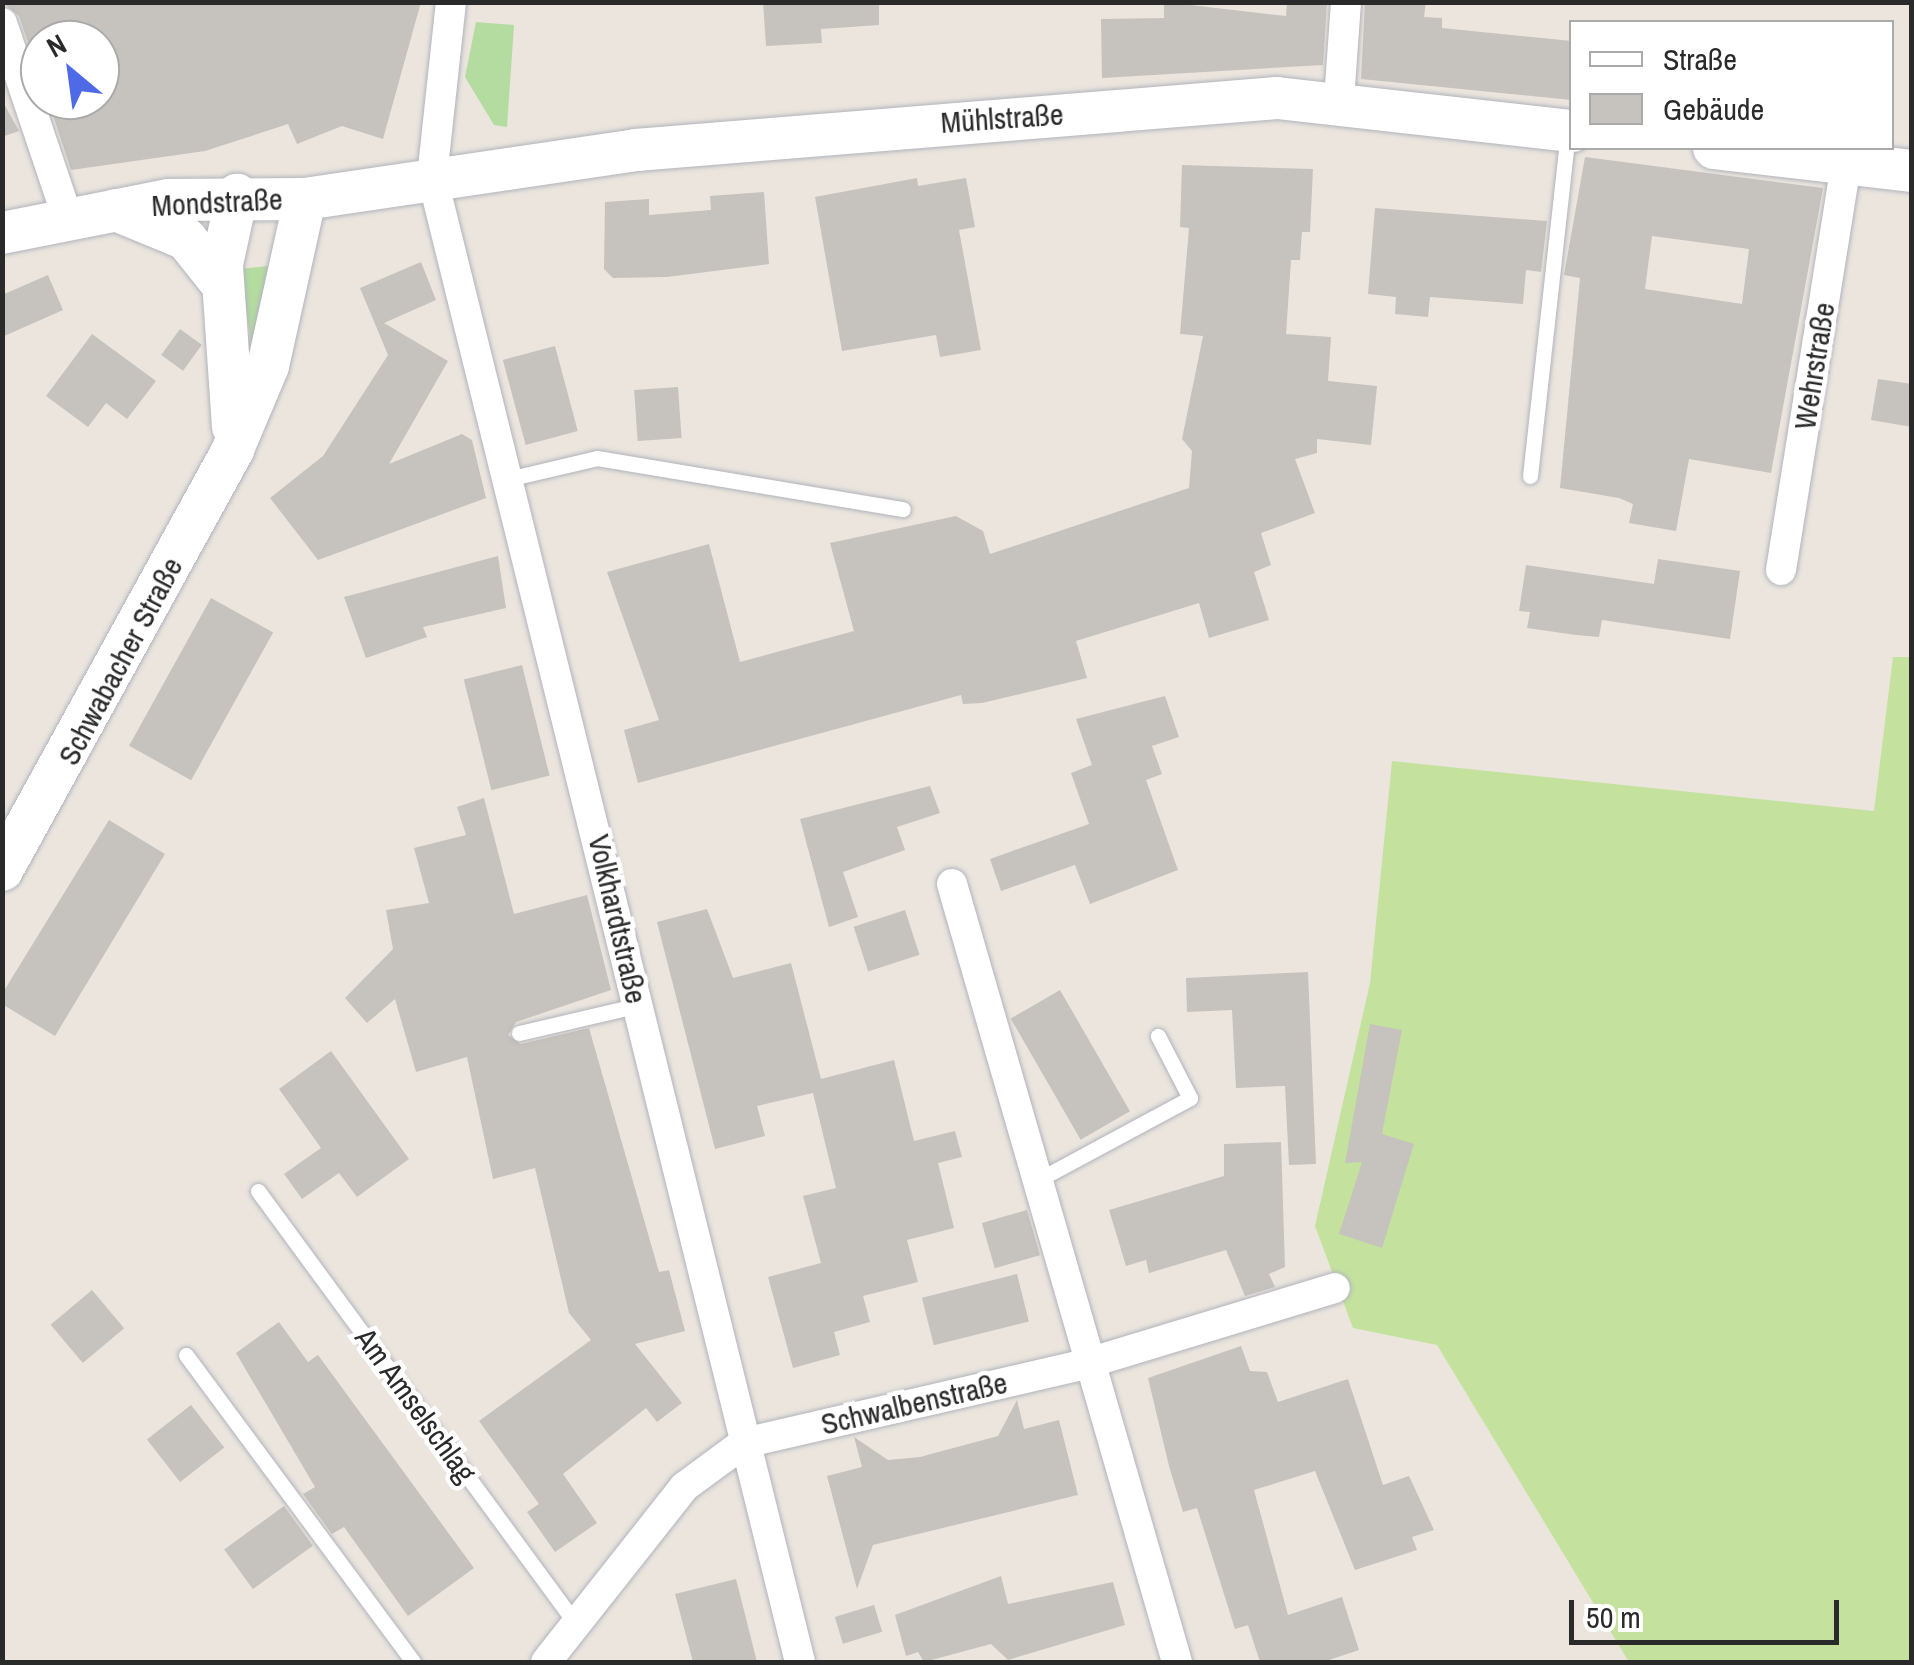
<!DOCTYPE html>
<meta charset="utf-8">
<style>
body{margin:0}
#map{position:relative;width:1914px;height:1665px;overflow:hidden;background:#ebe5de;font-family:"Archivo Narrow",sans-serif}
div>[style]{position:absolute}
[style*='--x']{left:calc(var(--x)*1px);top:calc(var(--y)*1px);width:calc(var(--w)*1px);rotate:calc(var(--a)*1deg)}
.green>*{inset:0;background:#b4dca0}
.pitch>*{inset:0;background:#c4e29d}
.building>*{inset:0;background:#c6c2bd;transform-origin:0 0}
.roads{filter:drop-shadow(0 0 2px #b1b4bc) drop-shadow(0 0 2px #b1b4bc)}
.lane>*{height:15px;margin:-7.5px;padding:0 7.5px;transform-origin:7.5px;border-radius:7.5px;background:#fff}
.street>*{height:30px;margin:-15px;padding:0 15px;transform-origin:15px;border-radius:15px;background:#fff}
.secondary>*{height:42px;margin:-21px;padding:0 21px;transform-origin:21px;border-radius:21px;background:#fff}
span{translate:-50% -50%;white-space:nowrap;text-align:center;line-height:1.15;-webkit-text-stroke:9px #fff;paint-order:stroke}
.street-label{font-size:30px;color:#2a2a2a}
.frame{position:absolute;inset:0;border:5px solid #2a2a2a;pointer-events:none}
.legend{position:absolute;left:1569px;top:20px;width:325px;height:130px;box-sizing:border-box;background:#fff;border:2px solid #aaa;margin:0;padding:12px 18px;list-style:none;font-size:30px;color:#2a2a2a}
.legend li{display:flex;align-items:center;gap:20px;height:50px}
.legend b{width:50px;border:2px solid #aaa}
.north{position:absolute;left:20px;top:20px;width:100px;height:100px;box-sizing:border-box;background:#fff;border:2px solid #aaa;border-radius:50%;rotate:331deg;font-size:28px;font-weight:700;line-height:40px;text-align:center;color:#2a2a2a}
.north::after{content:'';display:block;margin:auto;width:35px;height:45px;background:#4e6ae7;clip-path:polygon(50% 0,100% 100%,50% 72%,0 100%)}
.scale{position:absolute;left:1569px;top:1600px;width:270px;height:45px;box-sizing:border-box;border:5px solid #2a2a2a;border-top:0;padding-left:12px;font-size:30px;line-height:35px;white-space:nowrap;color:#2a2a2a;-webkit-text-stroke:8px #fff;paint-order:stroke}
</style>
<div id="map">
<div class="green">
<i style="clip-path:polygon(476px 22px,514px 25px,507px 127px,494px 125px,465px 77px)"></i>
<i style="clip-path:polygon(268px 266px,259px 353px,254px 358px,239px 269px)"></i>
</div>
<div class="pitch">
<i style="clip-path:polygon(1893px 657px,1911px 657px,1911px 1662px,1629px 1662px,1437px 1345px,1353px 1328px,1315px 1226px,1370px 983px,1392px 761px,1874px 811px)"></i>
</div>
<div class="building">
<i style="clip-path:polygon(2px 2px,421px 2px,383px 139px,342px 126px,297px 144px,288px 124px,205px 151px,71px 170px,48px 100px,100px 100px,100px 40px,40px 40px,31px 51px,19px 16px)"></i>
<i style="clip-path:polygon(763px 2px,879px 2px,879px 25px,821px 29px,822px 43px,766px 46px)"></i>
<i style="clip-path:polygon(1164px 2px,1286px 16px,1287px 2px,1327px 2px,1323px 65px,1102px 78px,1101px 19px,1164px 18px)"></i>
<i style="clip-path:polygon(1365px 2px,1426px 2px,1424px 17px,1442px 18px,1442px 28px,1572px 41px,1572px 100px,1361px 79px)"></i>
<i style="clip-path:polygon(2px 100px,19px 131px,2px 137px)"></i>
<i style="clip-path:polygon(evenodd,1585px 157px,1823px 188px,1771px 473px,1689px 459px,1676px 531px,1629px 523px,1633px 504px,1619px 498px,1560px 488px,1580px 278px,1564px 275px,1585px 157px,1652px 236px,1749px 249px,1742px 304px,1645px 289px,1652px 236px)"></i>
<i style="clip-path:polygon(1182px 165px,1313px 169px,1310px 232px,1302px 232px,1300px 260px,1291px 260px,1286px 334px,1331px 337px,1328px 381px,1377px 386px,1371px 445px,1317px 439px,1317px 453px,1295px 459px,1315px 513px,1261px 533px,1271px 565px,1254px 572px,1269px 620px,1209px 638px,1199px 603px,1076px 641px,1087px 678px,982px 703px,963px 704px,961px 695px,638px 783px,624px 730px,659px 720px,607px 572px,709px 544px,740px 662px,854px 631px,830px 543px,956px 516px,983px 531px,990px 554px,1189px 488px,1192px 451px,1182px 439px,1203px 336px,1180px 334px,1189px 228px,1180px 227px)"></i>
<i style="clip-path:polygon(917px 178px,918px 186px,966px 178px,975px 227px,959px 230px,981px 350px,940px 357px,936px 335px,842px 351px,815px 197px)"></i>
<i style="clip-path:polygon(764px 192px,769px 264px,667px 277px,613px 278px,604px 269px,605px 202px,649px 199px,649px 215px,711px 210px,710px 196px)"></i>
<i style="clip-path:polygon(1375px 208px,1547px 221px,1541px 272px,1526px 270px,1523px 304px,1430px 297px,1428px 317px,1395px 314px,1396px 297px,1368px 294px)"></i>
<i style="clip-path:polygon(421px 262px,436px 300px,384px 323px,448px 361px,389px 464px,462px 434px,472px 440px,486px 498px,318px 560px,270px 498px,323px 456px,388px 355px,360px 288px)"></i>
<i style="clip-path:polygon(48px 275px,63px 310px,2px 337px,2px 295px)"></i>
<i style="left:180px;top:329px;width:27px;height:32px;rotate:36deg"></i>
<i style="clip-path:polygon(92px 334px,156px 381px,127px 419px,106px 403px,88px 427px,46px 396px)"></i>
<i style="left:555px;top:346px;width:88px;height:54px;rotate:75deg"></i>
<i style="clip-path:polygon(1878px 379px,1912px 384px,1912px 427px,1871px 420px)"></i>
<i style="left:678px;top:387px;width:51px;height:44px;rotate:86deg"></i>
<i style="clip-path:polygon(498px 556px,506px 608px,423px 627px,427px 637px,366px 658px,344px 597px)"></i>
<i style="clip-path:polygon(1658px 559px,1740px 571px,1730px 639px,1602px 620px,1599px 637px,1576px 635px,1527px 628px,1530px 612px,1519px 611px,1526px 565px,1654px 584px)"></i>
<i style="left:211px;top:598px;width:71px;height:169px;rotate:29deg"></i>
<i style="left:522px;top:665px;width:114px;height:60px;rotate:76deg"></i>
<i style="clip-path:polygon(1165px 696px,1179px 737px,1152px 746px,1162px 774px,1146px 780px,1178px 870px,1090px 904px,1075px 865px,1001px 891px,990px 859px,1089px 824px,1071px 773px,1092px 765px,1076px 719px)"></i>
<i style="clip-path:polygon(930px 786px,940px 813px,897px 827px,905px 850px,843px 872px,858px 917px,829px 927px,800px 819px)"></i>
<i style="clip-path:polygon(484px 798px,514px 914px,587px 895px,611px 990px,516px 1022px,508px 1035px,521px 1044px,589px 1028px,659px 1272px,669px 1270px,685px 1331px,635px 1344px,682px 1403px,657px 1422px,646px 1408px,563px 1474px,597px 1523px,555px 1552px,527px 1512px,539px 1504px,479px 1421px,591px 1340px,569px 1313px,535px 1168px,493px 1179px,467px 1057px,416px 1072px,395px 999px,367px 1023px,345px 998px,393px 949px,386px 910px,429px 903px,414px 848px,466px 835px,457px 807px)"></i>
<i style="clip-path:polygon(109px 820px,165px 854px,55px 1036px,2px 1004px,2px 994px)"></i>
<i style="clip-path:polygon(707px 909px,733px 978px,791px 963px,821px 1079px,894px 1060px,914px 1141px,955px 1131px,962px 1157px,938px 1163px,954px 1228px,907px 1240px,918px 1282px,863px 1296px,870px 1322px,834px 1332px,840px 1355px,793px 1368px,768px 1277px,821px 1263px,803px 1196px,836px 1188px,813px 1093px,757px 1106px,765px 1136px,715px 1149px,657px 922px)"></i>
<i style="left:905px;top:910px;width:47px;height:54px;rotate:72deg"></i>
<i style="clip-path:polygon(1308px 972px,1316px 1164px,1289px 1165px,1285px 1086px,1236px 1088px,1232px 1010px,1187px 1012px,1186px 978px)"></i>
<i style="left:1060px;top:990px;width:140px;height:57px;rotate:60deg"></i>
<i style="clip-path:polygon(1370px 1024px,1402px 1030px,1382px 1134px,1414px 1144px,1382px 1248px,1339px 1234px,1362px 1162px,1345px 1163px)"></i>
<i style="clip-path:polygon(331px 1051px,409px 1159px,357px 1197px,339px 1173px,302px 1199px,284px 1174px,321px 1148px,279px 1089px)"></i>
<i style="clip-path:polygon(1281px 1142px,1285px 1267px,1269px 1274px,1275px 1287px,1245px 1296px,1226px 1250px,1149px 1273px,1146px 1260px,1126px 1266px,1109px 1210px,1224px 1176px,1224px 1144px)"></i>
<i style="left:1027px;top:1210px;width:47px;height:47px;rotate:74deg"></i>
<i style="left:1017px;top:1274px;width:49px;height:98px;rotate:76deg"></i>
<i style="left:92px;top:1290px;width:50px;height:54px;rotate:50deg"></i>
<i style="clip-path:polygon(279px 1322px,308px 1362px,318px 1355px,474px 1568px,408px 1616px,344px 1527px,332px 1534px,303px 1494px,315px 1487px,236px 1353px)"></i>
<i style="clip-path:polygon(1241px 1346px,1250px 1371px,1267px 1372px,1278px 1402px,1348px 1379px,1383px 1485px,1409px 1476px,1434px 1530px,1412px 1537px,1417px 1550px,1355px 1570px,1315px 1471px,1254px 1490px,1288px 1615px,1342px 1597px,1359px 1650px,1323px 1662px,1260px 1662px,1248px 1625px,1235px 1629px,1197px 1508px,1183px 1512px,1169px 1466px,1148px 1378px)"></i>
<i style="clip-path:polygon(1017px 1400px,1024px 1429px,1059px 1420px,1078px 1495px,873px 1545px,857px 1589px,827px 1476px,862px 1467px,854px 1437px,888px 1460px,920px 1457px,998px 1436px)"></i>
<i style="left:191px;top:1405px;width:54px;height:56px;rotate:52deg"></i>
<i style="left:284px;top:1506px;width:49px;height:74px;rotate:54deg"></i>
<i style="clip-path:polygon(1001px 1576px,1008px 1604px,1113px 1582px,1125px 1625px,1008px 1660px,991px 1644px,924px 1662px,918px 1652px,906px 1656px,895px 1615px)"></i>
<i style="clip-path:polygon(736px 1579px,757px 1662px,693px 1662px,675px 1594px)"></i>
<i style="left:874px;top:1605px;width:28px;height:41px;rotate:73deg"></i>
</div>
<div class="roads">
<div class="lane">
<i style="--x:1530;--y:476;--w:344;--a:-83.7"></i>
<i style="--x:512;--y:478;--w:87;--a:-13.2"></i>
<i style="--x:597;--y:458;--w:310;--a:9.5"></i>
<i style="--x:519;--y:1033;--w:123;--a:-13.1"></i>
<i style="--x:1036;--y:1181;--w:175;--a:-28.3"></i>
<i style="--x:1190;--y:1098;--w:70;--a:-117.3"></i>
<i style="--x:258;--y:1191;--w:532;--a:53.71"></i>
<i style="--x:186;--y:1355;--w:382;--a:53.5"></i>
</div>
<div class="street">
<i style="--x:451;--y:2;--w:175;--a:96.2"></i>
<i style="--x:432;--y:176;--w:1531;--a:76.09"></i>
<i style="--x:2;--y:23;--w:207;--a:71.4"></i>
<i style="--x:1339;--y:100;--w:98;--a:-85.9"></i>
<i style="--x:1781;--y:570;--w:412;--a:-80.9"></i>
<i style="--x:952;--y:884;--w:810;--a:73.87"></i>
<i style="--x:546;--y:1662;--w:223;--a:-51.7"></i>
<i style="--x:684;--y:1487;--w:74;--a:-36.3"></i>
<i style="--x:744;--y:1443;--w:350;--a:-13"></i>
<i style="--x:1085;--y:1364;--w:261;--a:-16.9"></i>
</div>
<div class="secondary">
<i style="--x:1714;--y:148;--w:199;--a:6.6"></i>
<i style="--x:116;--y:210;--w:76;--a:22.5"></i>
<i style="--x:186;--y:239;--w:58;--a:51.3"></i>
<i style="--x:2;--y:233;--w:169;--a:-11.2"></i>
<i style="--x:168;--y:200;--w:137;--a:-0.4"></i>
<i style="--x:305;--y:199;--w:335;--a:-8.4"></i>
<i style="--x:636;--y:150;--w:643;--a:-4.64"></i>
<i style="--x:1277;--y:98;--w:297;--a:6.4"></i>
<i style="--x:233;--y:427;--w:163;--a:-93.9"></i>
<i style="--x:222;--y:264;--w:71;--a:-77.7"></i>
<i style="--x:2;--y:870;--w:480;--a:-61.2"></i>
<i style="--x:233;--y:449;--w:90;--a:-67.1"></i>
<i style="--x:268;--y:366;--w:171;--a:-77.5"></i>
</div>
</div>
<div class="street-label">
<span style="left:1002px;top:118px;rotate:-4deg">Mühlstraße</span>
<span style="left:217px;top:202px;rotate:-3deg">Mondstraße</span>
<span style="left:1814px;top:366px;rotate:-81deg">Wehrstraße</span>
<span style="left:120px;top:661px;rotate:-62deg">Schwabacher Straße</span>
<span style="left:618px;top:919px;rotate:77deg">Volkhardtstraße</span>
<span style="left:914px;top:1403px;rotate:-13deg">Schwalbenstraße</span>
<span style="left:416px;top:1405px;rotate:54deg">Am Amselschlag</span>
</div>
<div class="frame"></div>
<ul class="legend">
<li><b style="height:12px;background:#fff"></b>Straße</li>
<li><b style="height:28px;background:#c6c2bd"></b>Gebäude</li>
</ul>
<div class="north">N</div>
<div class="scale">50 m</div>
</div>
